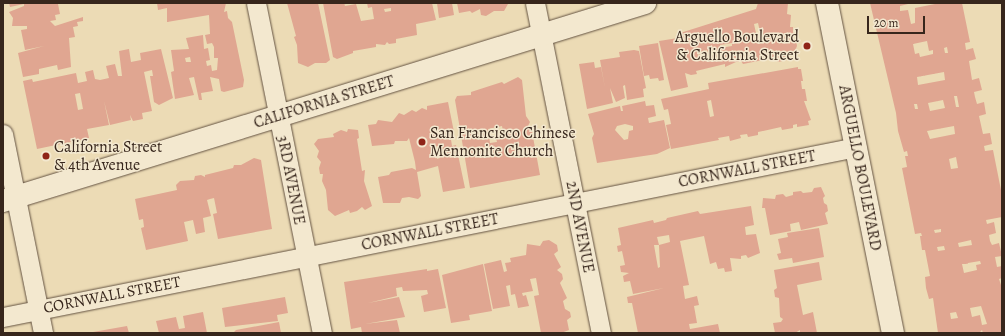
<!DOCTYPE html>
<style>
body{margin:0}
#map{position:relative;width:1005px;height:336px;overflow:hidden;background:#ecdbb5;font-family:Alegreya,serif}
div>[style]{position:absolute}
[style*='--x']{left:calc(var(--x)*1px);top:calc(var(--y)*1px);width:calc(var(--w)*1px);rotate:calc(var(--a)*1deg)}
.building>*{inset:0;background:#e0a691}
.roads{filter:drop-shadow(0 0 1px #645342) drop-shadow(0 0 1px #645342)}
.minor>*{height:19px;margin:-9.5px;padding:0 9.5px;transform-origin:9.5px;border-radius:9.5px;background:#f3e8cf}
.tertiary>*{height:22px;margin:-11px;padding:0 11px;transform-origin:11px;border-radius:11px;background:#f3e8cf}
.secondary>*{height:22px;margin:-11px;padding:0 11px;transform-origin:11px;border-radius:11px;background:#f3e8cf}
.dots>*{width:11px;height:11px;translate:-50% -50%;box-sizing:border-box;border:2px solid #f3e8cf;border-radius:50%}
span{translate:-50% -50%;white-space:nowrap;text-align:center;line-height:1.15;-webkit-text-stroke:3px #f3e8cf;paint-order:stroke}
.poi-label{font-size:16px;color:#37261c}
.right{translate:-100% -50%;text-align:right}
.left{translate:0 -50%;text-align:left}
.street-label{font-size:16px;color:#37261c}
.frame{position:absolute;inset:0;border:4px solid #37261c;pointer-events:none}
.scale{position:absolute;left:867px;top:16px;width:58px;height:18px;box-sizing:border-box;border:2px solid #37261c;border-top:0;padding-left:5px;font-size:12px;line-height:14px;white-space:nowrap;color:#37261c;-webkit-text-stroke:3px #f3e8cf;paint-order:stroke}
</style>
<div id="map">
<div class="building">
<i style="clip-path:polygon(9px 3px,58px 4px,60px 14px,55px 15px,56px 20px,50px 21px,55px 26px,83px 17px,83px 21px,77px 22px,78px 26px,73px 27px,75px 37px,69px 38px,71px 67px,58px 70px,57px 65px,39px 69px,39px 74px,23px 77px,18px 53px,44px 46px,25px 50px,21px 30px,27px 29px,27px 26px,12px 26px,13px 18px,9px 12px,24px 6px,24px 4px,10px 7px)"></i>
<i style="clip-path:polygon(evenodd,157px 3px,226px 3px,224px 12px,227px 11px,228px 18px,232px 22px,244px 80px,243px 87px,224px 92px,221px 91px,219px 79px,210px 77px,213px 91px,201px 93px,202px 100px,199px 100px,194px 77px,189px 78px,194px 95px,175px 99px,171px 72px,174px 71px,171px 50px,189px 49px,186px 38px,203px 35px,204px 49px,208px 48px,210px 60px,206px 61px,207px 66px,211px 65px,212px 71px,217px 70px,218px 58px,214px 58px,214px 47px,212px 43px,207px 44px,205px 35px,210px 34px,209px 15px,167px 22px,167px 8px,158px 10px,157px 3px,190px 57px,191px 62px,186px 62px,185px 58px,190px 57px)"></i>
<i style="clip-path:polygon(287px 3px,318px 3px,330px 60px,326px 63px,315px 63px,308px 67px,298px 63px,297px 45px,294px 37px,296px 36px)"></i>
<i style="clip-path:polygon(evenodd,323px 3px,344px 3px,345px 6px,356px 4px,361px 21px,374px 19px,372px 7px,368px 8px,367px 3px,432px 3px,436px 20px,416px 24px,417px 35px,396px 39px,396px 43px,389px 44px,387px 42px,385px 45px,376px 44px,376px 47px,353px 51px,353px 53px,337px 59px,333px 57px,323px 3px,391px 8px,391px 11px,385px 12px,384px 9px,391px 8px)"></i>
<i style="clip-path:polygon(437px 3px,452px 3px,454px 15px,439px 18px)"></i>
<i style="clip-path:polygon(457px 3px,506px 3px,508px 4px,504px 11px,494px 11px,486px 16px,481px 15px,480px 9px,472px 13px,470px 11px,459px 13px)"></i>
<i style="clip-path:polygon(evenodd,758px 3px,788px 3px,787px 14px,791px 15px,790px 27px,793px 27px,793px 39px,796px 40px,797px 46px,795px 51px,789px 53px,787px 60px,778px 62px,775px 58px,769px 59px,765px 56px,762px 57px,763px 60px,743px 64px,741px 61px,736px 62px,725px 67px,725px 64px,696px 71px,697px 74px,691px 75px,685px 73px,688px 87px,671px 91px,659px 41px,678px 38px,677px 34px,756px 9px,758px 3px,758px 23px,762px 41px,758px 42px,754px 24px,758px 23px,758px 3px,732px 43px,732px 46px,720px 48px,720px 45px,732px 43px,758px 3px,707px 50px,708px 53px,698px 55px,697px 53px,707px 50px)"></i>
<i style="clip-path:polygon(evenodd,870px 3px,912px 3px,900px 6px,900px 11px,908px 10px,911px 24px,915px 23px,915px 8px,940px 3px,962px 3px,970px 42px,965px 43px,966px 50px,973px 48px,976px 59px,969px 61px,972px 80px,979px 78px,982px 90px,974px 92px,975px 97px,977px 104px,984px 102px,986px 114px,979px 116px,983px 134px,990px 133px,992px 144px,984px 146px,985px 151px,993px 150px,1002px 195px,1002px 217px,986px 220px,987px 224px,994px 222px,996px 233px,989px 235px,990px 241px,992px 245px,999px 243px,1002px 256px,995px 257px,997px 267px,1002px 266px,1002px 278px,999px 279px,1002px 288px,1002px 333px,983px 333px,982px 330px,979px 333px,938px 333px,933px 298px,929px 299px,926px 288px,925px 277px,930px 276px,925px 250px,922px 250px,920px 236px,922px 236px,921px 233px,915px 234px,902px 168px,907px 167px,905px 156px,908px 156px,907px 151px,904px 152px,898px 131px,896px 113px,870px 3px,927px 41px,929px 51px,933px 50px,933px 54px,920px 57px,919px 53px,915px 54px,913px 44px,927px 41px,870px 3px,947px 47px,948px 53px,945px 53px,944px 48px,947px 47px,870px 3px,944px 72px,945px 80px,918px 85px,917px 77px,944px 72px,870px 3px,954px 96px,957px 96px,959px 107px,956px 107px,954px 96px,870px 3px,943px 100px,945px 108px,930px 111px,928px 103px,943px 100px,870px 3px,914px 104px,917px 104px,918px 109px,915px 109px,914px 104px,870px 3px,954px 126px,955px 134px,930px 139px,927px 131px,954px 126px,870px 3px,956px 157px,958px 168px,951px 169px,949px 159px,956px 157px,870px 3px,941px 229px,941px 232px,935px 233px,934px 230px,941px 229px,870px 3px,971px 240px,972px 245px,959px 247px,958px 243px,971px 240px,870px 3px,944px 246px,945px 250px,938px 251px,937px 247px,944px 246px,870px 3px,980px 261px,981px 264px,976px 265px,977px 270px,964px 273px,962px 264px,980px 261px,870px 3px,981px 306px,987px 324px,982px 325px,980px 315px,972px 317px,970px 308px,981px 306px,870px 3px,956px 312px,958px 318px,951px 319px,950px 313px,956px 312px)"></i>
<i style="clip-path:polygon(658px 43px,664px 80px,659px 81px,658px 78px,650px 79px,649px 75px,644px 76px,639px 46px)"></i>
<i style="clip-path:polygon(evenodd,129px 49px,131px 62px,141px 60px,140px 53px,161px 49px,173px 98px,159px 105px,154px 102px,150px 76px,153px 76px,152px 70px,144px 72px,152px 111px,142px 113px,143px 119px,133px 121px,130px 115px,131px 120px,110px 125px,104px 101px,109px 125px,87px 129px,89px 138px,37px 149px,23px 81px,32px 79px,33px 82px,76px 73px,78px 83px,87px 81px,85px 72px,93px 70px,95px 79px,100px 80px,109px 78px,106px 66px,115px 64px,118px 76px,122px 76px,119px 51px,129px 49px,80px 93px,83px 109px,78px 110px,75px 94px,80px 93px)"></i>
<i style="clip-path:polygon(634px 50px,639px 51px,646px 88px,643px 89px,644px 97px,627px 100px,625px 85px,623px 86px,625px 98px,616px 102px,610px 88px,613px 103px,587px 109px,579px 64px,594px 62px,595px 68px,601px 67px,605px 88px,600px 60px,620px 57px,619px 52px)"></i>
<i style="clip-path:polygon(evenodd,798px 67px,798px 69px,801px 69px,803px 81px,801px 81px,802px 89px,805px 89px,807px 101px,804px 101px,811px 120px,808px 121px,809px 125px,797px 127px,797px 124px,793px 125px,793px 128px,782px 130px,781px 127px,758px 132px,758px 135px,748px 137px,747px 134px,740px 135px,741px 138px,730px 141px,729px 136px,718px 138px,719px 140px,671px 149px,666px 125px,671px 124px,668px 109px,664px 110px,661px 99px,709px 89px,708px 83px,798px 67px,711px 100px,714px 116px,710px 117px,707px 101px,711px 100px)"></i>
<i style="clip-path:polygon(evenodd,518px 77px,522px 80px,526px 116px,530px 122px,528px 126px,531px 126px,540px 175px,470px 188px,455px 100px,457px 96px,471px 95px,471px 92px,502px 82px,504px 84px,518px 77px,502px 126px,504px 137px,496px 138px,497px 142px,490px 143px,488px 129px,502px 126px)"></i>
<i style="clip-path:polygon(evenodd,645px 101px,646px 106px,654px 105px,656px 116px,648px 118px,649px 123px,664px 120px,670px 148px,657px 154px,597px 163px,592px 138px,594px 134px,588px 114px,620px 106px,621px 111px,623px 111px,622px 106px,645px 101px,625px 124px,633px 126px,633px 130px,629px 131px,628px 139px,624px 140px,615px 130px,617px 126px,625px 124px)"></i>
<i style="clip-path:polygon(evenodd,448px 102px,454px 132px,450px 133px,452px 146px,456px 145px,465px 188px,443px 192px,438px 166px,417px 172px,421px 196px,418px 199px,409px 197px,402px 198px,400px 203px,383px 203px,378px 177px,389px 175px,391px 172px,412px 168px,416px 170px,415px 162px,409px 138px,407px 141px,395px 141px,394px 144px,372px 146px,368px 125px,376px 124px,378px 120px,392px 122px,399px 113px,404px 115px,412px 110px,416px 112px,422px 108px,427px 110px,427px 106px,448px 102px,438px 146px,440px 158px,437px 159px,434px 147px,438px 146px)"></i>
<i style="clip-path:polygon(348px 129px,358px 130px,359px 138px,357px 139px,362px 171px,365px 170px,364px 181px,372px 206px,365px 210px,362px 207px,357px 211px,350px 213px,349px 210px,335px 216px,328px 210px,326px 190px,322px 181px,323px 174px,320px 174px,319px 168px,321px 162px,317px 157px,319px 151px,314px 144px,318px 139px,334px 137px,333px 134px,341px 130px,347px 132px)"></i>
<i style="clip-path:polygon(254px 158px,261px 160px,272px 229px,218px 239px,213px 214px,217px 213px,214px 198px,210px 199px,207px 200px,211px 216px,203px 218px,205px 232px,196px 234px,193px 220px,184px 222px,188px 241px,146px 250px,141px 228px,144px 227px,143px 219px,139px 220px,135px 199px,177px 190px,176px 185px,180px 181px,194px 180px,195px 176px,201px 175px,205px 177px,205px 175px,233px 168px,234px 165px,241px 165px)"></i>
<i style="clip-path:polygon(821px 187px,825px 196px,823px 198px,824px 203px,827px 205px,828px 211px,825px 213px,828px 224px,801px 230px,799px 222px,790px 224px,791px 231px,770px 235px,765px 208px,762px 208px,763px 198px,775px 199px,776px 195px,783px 194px,786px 197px,793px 195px,793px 192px,801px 191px,803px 193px,812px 192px,814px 188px)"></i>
<i style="clip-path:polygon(evenodd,751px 206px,754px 225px,745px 227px,746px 235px,756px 234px,760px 253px,748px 258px,746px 255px,741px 256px,741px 259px,730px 258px,732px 271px,725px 272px,724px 268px,718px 269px,716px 262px,710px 264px,704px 236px,680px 241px,689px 285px,683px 286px,685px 299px,697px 296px,699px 305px,694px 306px,697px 323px,689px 324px,690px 329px,718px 324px,720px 333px,638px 333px,632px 303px,628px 303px,627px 297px,664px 288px,633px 294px,630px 281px,624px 282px,623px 276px,629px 273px,621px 272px,620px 266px,625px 265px,622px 251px,618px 252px,617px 246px,621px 245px,618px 228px,653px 220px,654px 223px,666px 220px,667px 218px,698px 211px,700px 214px,751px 206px,669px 235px,670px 242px,659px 245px,660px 267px,658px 268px,654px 245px,659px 245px,657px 237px,669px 235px)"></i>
<i style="clip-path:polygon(819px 228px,824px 257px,793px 263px,792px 258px,779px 260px,777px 254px,781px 253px,778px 239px,788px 237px,787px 233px)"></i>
<i style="clip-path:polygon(549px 240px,557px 245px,558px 251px,554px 254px,561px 267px,557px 270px,562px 274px,563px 279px,560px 283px,567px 298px,563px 301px,565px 309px,570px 312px,571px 317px,567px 320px,569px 330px,561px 333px,541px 333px,534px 296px,539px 295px,536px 278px,530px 279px,533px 291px,522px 293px,523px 296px,526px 295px,529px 306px,518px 308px,515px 294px,511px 295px,510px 285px,506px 286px,510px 306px,493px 309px,484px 264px,501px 260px,504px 272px,507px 271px,505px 263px,511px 262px,510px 258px,526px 255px,527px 244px,540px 246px,543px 241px)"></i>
<i style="clip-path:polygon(819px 262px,822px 280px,797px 285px,803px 315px,813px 312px,817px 333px,800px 333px,800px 330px,795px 333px,775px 333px,773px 323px,781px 322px,783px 319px,780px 317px,779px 298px,775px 297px,774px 290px,777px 288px,774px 270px)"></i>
<i style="clip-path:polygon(483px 264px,492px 311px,469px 315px,470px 320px,451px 323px,442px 275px)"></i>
<i style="clip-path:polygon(427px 269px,427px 271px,438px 269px,446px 308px,424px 312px,421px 296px,428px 294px,427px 290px,403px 291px,402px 287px,396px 288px,397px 296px,368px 303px,399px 297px,405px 317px,365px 324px,397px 320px,400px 333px,362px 333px,361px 327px,351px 329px,344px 282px)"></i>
<i style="clip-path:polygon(285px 297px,288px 313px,277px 315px,278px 321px,225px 327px,222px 308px)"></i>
<i style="clip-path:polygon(203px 312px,207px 333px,159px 333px,156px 321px,176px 317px,179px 329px,185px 328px,183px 316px)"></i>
<i style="clip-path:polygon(279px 322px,281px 333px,233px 333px,236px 330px)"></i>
<i style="clip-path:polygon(127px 326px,129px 333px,93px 333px,93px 332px)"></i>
</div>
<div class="roads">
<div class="minor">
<i style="--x:256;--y:3;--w:337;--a:78.7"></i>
<i style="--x:535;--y:3;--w:337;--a:78.7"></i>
<i style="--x:3;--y:134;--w:203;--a:78.6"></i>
<i style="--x:3;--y:317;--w:870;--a:-11.27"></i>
</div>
<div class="tertiary">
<i style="--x:827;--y:3;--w:337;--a:78.7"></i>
</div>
<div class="secondary">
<i style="--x:3;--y:201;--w:672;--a:-17.14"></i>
</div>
</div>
<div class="dots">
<i style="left:807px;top:46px;background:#8f2418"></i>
<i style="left:422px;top:142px;background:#8f2418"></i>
<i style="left:46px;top:156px;background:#8f2418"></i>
</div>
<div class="poi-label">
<span class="right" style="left:799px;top:46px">Arguello Boulevard<br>&amp; California Street</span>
<span class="left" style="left:430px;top:142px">San Francisco Chinese<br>Mennonite Church</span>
<span class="left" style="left:54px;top:156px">California Street<br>&amp; 4th Avenue</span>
</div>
<div class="street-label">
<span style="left:324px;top:102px;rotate:-17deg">CALIFORNIA STREET</span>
<span style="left:860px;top:168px;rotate:79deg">ARGUELLO BOULEVARD</span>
<span style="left:747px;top:169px;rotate:-11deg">CORNWALL STREET</span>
<span style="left:291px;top:180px;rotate:79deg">3RD AVENUE</span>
<span style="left:580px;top:227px;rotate:79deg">2ND AVENUE</span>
<span style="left:430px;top:232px;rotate:-11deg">CORNWALL STREET</span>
<span style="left:112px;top:295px;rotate:-11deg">CORNWALL STREET</span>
</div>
<div class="frame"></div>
<div class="scale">20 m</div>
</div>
